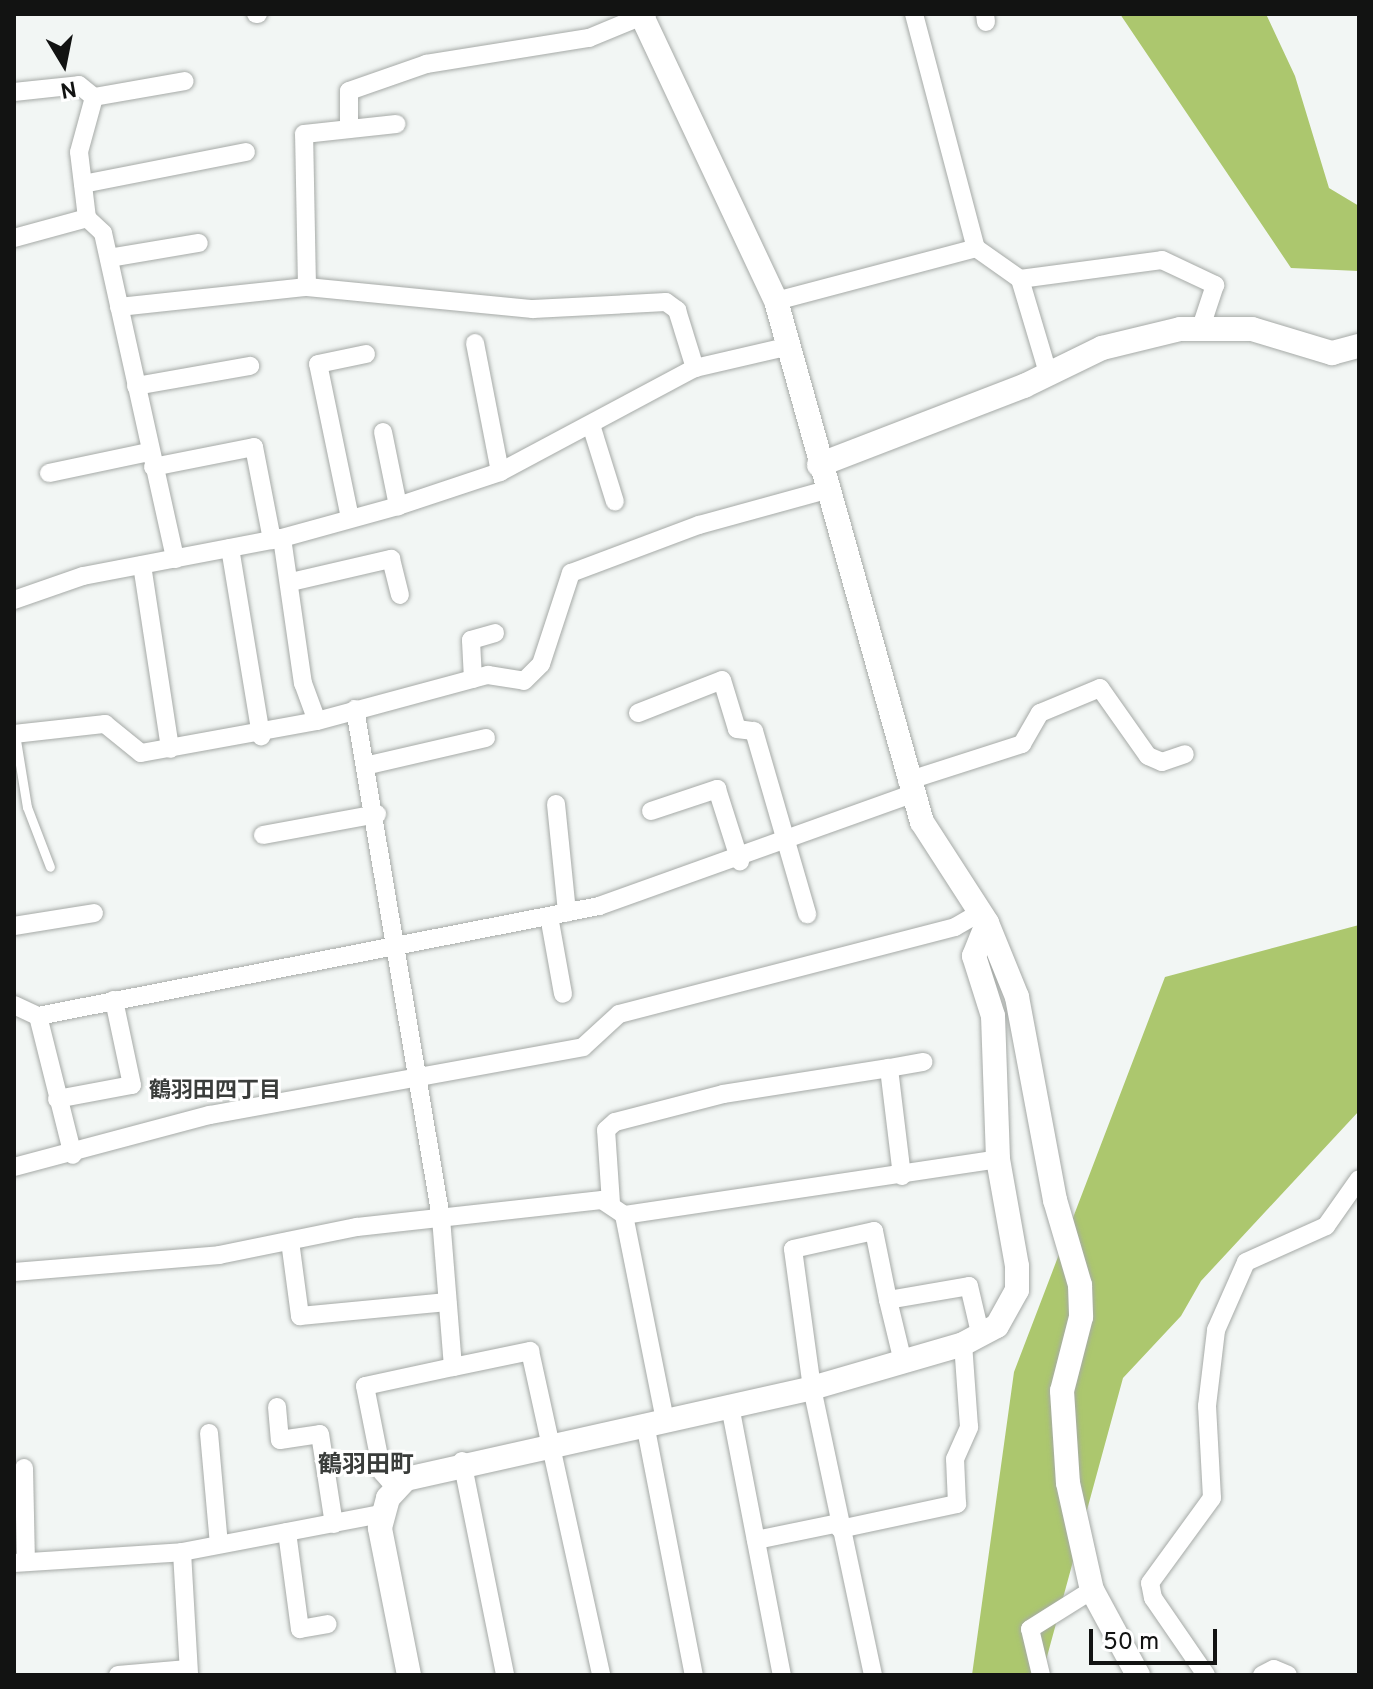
<!DOCTYPE html>
<meta charset="utf-8">
<style>
body{margin:0}
#map{position:relative;width:1373px;height:1689px;overflow:hidden;background:#f2f6f4;font-family:Overpass,"Noto Sans JP",sans-serif}
div>[style]{position:absolute}
[style*='--x']{left:calc(var(--x)*1px);top:calc(var(--y)*1px);width:calc(var(--w)*1px);rotate:calc(var(--a)*1deg)}
.forest>*{inset:0;background:#acc76e}
.roads{filter:drop-shadow(0 0 2px #a6aaa7) drop-shadow(0 0 2px #a6aaa7)}
.lane>*{height:9px;margin:-4.5px;padding:0 4.5px;transform-origin:4.5px;border-radius:4.5px;background:#fff}
.street>*{height:18px;margin:-9px;padding:0 9px;transform-origin:9px;border-radius:9px;background:#fff}
.secondary>*{height:24px;margin:-12px;padding:0 12px;transform-origin:12px;border-radius:12px;background:#fff}
span{translate:-50% -50%;white-space:nowrap;text-align:center;line-height:1.15;-webkit-text-stroke:6px #fff;paint-order:stroke}
.neighbourhood-label{font-size:22px;color:#3a3d3b;font-weight:700}
.quarter-label{font-size:24px;color:#3a3d3b;font-weight:700}
.frame{position:absolute;inset:0;border:16px solid #121312;pointer-events:none}
.north{position:absolute;left:24px;top:24px;width:80px;height:80px;-webkit-text-stroke:6px #fff;paint-order:stroke;rotate:170deg;font-size:22px;font-weight:700;line-height:32px;text-align:center;color:#121312}
.north::after{content:'';display:block;margin:auto;width:28px;height:36px;background:#121312;clip-path:polygon(50% 0,100% 100%,50% 72%,0 100%)}
.scale{position:absolute;left:1089px;top:1629px;width:128px;height:36px;box-sizing:border-box;border:4px solid #121312;border-top:0;padding-left:10px;font-size:24px;line-height:28px;white-space:nowrap;color:#121312;-webkit-text-stroke:6px #fff;paint-order:stroke}
</style>
<div id="map">
<div class="forest">
<i style="clip-path:polygon(1120px 14px,1266px 14px,1295px 76px,1329px 188px,1359px 206px,1359px 271px,1291px 268px)"></i>
<i style="clip-path:polygon(1359px 925px,1359px 1111px,1201px 1281px,1181px 1316px,1123px 1378px,1042px 1675px,972px 1675px,1014px 1372px,1165px 977px)"></i>
</div>
<div class="roads">
<div class="lane">
<i style="--x:15;--y:734;--w:74;--a:80.7"></i>
<i style="--x:27;--y:807;--w:64;--a:69"></i>
</div>
<div class="street">
<i style="--x:256;--y:14;--w:2;--a:0"></i>
<i style="--x:914;--y:14;--w:242;--a:75.2"></i>
<i style="--x:976;--y:248;--w:54;--a:35.2"></i>
<i style="--x:985;--y:14;--w:8;--a:83"></i>
<i style="--x:14;--y:92;--w:65;--a:-6.1"></i>
<i style="--x:79;--y:85;--w:19;--a:39"></i>
<i style="--x:349;--y:129;--w:38;--a:-90"></i>
<i style="--x:349;--y:91;--w:82;--a:-19.3"></i>
<i style="--x:426;--y:64;--w:165;--a:-9.1"></i>
<i style="--x:589;--y:38;--w:63;--a:-22.5"></i>
<i style="--x:83;--y:184;--w:166;--a:-11.1"></i>
<i style="--x:87;--y:218;--w:66;--a:-96.9"></i>
<i style="--x:79;--y:152;--w:57;--a:-74.7"></i>
<i style="--x:94;--y:97;--w:92;--a:-10"></i>
<i style="--x:14;--y:238;--w:76;--a:-15.3"></i>
<i style="--x:87;--y:218;--w:22;--a:43"></i>
<i style="--x:103;--y:233;--w:334;--a:77.5"></i>
<i style="--x:109;--y:258;--w:91;--a:-9.5"></i>
<i style="--x:307;--y:287;--w:153;--a:-91.1"></i>
<i style="--x:304;--y:134;--w:93;--a:-6.2"></i>
<i style="--x:776;--y:301;--w:207;--a:-14.8"></i>
<i style="--x:119;--y:307;--w:189;--a:-6.1"></i>
<i style="--x:307;--y:287;--w:227;--a:5.6"></i>
<i style="--x:533;--y:309;--w:133;--a:-3"></i>
<i style="--x:666;--y:302;--w:14;--a:36"></i>
<i style="--x:677;--y:310;--w:61;--a:72.8"></i>
<i style="--x:475;--y:343;--w:131;--a:79"></i>
<i style="--x:1048;--y:373;--w:98;--a:-106.6"></i>
<i style="--x:1020;--y:279;--w:143;--a:-7.6"></i>
<i style="--x:1162;--y:260;--w:59;--a:25.3"></i>
<i style="--x:1215;--y:285;--w:44;--a:108.4"></i>
<i style="--x:136;--y:386;--w:116;--a:-10"></i>
<i style="--x:592;--y:428;--w:77;--a:72.7"></i>
<i style="--x:383;--y:432;--w:76;--a:78.5"></i>
<i style="--x:153;--y:467;--w:103;--a:-11.2"></i>
<i style="--x:254;--y:447;--w:95;--a:79"></i>
<i style="--x:49;--y:473;--w:102;--a:-11.9"></i>
<i style="--x:350;--y:518;--w:157;--a:-101.7"></i>
<i style="--x:318;--y:364;--w:49;--a:-11.8"></i>
<i style="--x:282;--y:538;--w:147;--a:81.8"></i>
<i style="--x:303;--y:683;--w:40;--a:69.8"></i>
<i style="--x:317;--y:721;--w:177;--a:-15.1"></i>
<i style="--x:488;--y:675;--w:36;--a:9"></i>
<i style="--x:524;--y:681;--w:24;--a:-45"></i>
<i style="--x:541;--y:664;--w:96;--a:-71.8"></i>
<i style="--x:571;--y:573;--w:137;--a:-20.6"></i>
<i style="--x:699;--y:525;--w:132;--a:-15.4"></i>
<i style="--x:230;--y:548;--w:191;--a:80.6"></i>
<i style="--x:142;--y:565;--w:186;--a:81.3"></i>
<i style="--x:291;--y:582;--w:103;--a:-13"></i>
<i style="--x:391;--y:559;--w:37;--a:76"></i>
<i style="--x:14;--y:600;--w:73;--a:-19.2"></i>
<i style="--x:83;--y:576;--w:203;--a:-10.8"></i>
<i style="--x:282;--y:538;--w:120;--a:-15.4"></i>
<i style="--x:398;--y:506;--w:108;--a:-18.4"></i>
<i style="--x:500;--y:472;--w:221;--a:-28.1"></i>
<i style="--x:695;--y:368;--w:93;--a:-13"></i>
<i style="--x:473;--y:679;--w:39;--a:-93"></i>
<i style="--x:471;--y:640;--w:25;--a:-16"></i>
<i style="--x:355;--y:709;--w:516;--a:80.41"></i>
<i style="--x:441;--y:1218;--w:149;--a:85.4"></i>
<i style="--x:453;--y:1367;--w:90;--a:167.8"></i>
<i style="--x:365;--y:1386;--w:88;--a:78.8"></i>
<i style="--x:382;--y:1472;--w:20;--a:49"></i>
<i style="--x:638;--y:713;--w:90;--a:-21.4"></i>
<i style="--x:722;--y:680;--w:51;--a:73"></i>
<i style="--x:737;--y:729;--w:17;--a:7"></i>
<i style="--x:754;--y:731;--w:191;--a:73.8"></i>
<i style="--x:14;--y:734;--w:92;--a:-6.3"></i>
<i style="--x:105;--y:724;--w:46;--a:38.9"></i>
<i style="--x:141;--y:753;--w:179;--a:-10.3"></i>
<i style="--x:369;--y:765;--w:120;--a:-13"></i>
<i style="--x:907;--y:781;--w:121;--a:-17.8"></i>
<i style="--x:1022;--y:744;--w:36;--a:-60"></i>
<i style="--x:1040;--y:713;--w:65;--a:-22.6"></i>
<i style="--x:1100;--y:688;--w:83;--a:54.8"></i>
<i style="--x:1148;--y:756;--w:15;--a:23"></i>
<i style="--x:1162;--y:762;--w:24;--a:-19"></i>
<i style="--x:556;--y:804;--w:109;--a:84.2"></i>
<i style="--x:651;--y:811;--w:70;--a:-18.4"></i>
<i style="--x:717;--y:789;--w:76;--a:72.3"></i>
<i style="--x:263;--y:835;--w:116;--a:-10.4"></i>
<i style="--x:549;--y:916;--w:79;--a:79.8"></i>
<i style="--x:14;--y:926;--w:81;--a:-9.2"></i>
<i style="--x:14;--y:1005;--w:26;--a:25"></i>
<i style="--x:38;--y:1016;--w:572;--a:-11.09"></i>
<i style="--x:599;--y:906;--w:332;--a:-19.7"></i>
<i style="--x:38;--y:1016;--w:143;--a:75.9"></i>
<i style="--x:57;--y:1099;--w:76;--a:-10.6"></i>
<i style="--x:132;--y:1085;--w:87;--a:-102"></i>
<i style="--x:14;--y:1167;--w:203;--a:-14.9"></i>
<i style="--x:210;--y:1115;--w:379;--a:-10.3"></i>
<i style="--x:583;--y:1047;--w:49;--a:-42.5"></i>
<i style="--x:619;--y:1014;--w:347;--a:-14.5"></i>
<i style="--x:955;--y:927;--w:30;--a:-30"></i>
<i style="--x:902;--y:1176;--w:109;--a:-96.9"></i>
<i style="--x:889;--y:1068;--w:35;--a:-10"></i>
<i style="--x:611;--y:1203;--w:73;--a:-93.9"></i>
<i style="--x:606;--y:1130;--w:12;--a:-42"></i>
<i style="--x:615;--y:1122;--w:112;--a:-14.5"></i>
<i style="--x:723;--y:1094;--w:168;--a:-8.9"></i>
<i style="--x:624;--y:1215;--w:378;--a:-8.5"></i>
<i style="--x:290;--y:1241;--w:76;--a:82.4"></i>
<i style="--x:300;--y:1316;--w:148;--a:-5.4"></i>
<i style="--x:14;--y:1272;--w:206;--a:-4.7"></i>
<i style="--x:219;--y:1255;--w:141;--a:-11.5"></i>
<i style="--x:357;--y:1227;--w:246;--a:-6.3"></i>
<i style="--x:602;--y:1200;--w:27;--a:34"></i>
<i style="--x:624;--y:1215;--w:209;--a:78.7"></i>
<i style="--x:903;--y:1362;--w:64;--a:-103.6"></i>
<i style="--x:888;--y:1300;--w:82;--a:-9.8"></i>
<i style="--x:969;--y:1286;--w:52;--a:76.8"></i>
<i style="--x:453;--y:1367;--w:79;--a:-11.7"></i>
<i style="--x:530;--y:1351;--w:332;--a:77.6"></i>
<i style="--x:730;--y:1406;--w:274;--a:79.1"></i>
<i style="--x:277;--y:1407;--w:33;--a:85"></i>
<i style="--x:280;--y:1440;--w:40;--a:-8.5"></i>
<i style="--x:320;--y:1434;--w:91;--a:81.2"></i>
<i style="--x:645;--y:1424;--w:256;--a:79"></i>
<i style="--x:209;--y:1433;--w:111;--a:84.9"></i>
<i style="--x:462;--y:1461;--w:218;--a:78.6"></i>
<i style="--x:24;--y:1468;--w:94;--a:88.8"></i>
<i style="--x:840;--y:1529;--w:120;--a:-12.1"></i>
<i style="--x:957;--y:1504;--w:45;--a:-92.5"></i>
<i style="--x:955;--y:1459;--w:35;--a:-66"></i>
<i style="--x:969;--y:1427;--w:83;--a:-94.1"></i>
<i style="--x:287;--y:1532;--w:98;--a:82.4"></i>
<i style="--x:300;--y:1629;--w:28;--a:-10"></i>
<i style="--x:756;--y:1540;--w:85;--a:-11.6"></i>
<i style="--x:182;--y:1552;--w:123;--a:86.7"></i>
<i style="--x:14;--y:1563;--w:168;--a:-3.7"></i>
<i style="--x:182;--y:1552;--w:203;--a:-10.8"></i>
<i style="--x:118;--y:1675;--w:70;--a:-4.9"></i>
<i style="--x:873;--y:1675;--w:293;--a:-102"></i>
<i style="--x:812;--y:1388;--w:140;--a:-97.8"></i>
<i style="--x:793;--y:1249;--w:83;--a:-12.5"></i>
<i style="--x:874;--y:1231;--w:70;--a:78.5"></i>
<i style="--x:1041;--y:1675;--w:47;--a:-103.4"></i>
<i style="--x:1030;--y:1629;--w:73;--a:-32.2"></i>
<i style="--x:1206;--y:1675;--w:93;--a:-124.5"></i>
<i style="--x:1153;--y:1598;--w:15;--a:-101"></i>
<i style="--x:1150;--y:1583;--w:105;--a:-53.9"></i>
<i style="--x:1212;--y:1498;--w:92;--a:-93.1"></i>
<i style="--x:1207;--y:1406;--w:77;--a:-83.2"></i>
<i style="--x:1216;--y:1330;--w:74;--a:-66.2"></i>
<i style="--x:1246;--y:1262;--w:88;--a:-24.2"></i>
<i style="--x:1326;--y:1226;--w:57;--a:-54.9"></i>
<i style="--x:1262;--y:1675;--w:13;--a:-27"></i>
<i style="--x:1274;--y:1669;--w:15;--a:23"></i>
</div>
<div class="secondary">
<i style="--x:641;--y:14;--w:317;--a:64.8"></i>
<i style="--x:776;--y:301;--w:541;--a:74.35"></i>
<i style="--x:922;--y:822;--w:120;--a:57.2"></i>
<i style="--x:987;--y:923;--w:80;--a:67.9"></i>
<i style="--x:1017;--y:997;--w:207;--a:79.4"></i>
<i style="--x:1055;--y:1200;--w:89;--a:73.6"></i>
<i style="--x:1080;--y:1285;--w:32;--a:88"></i>
<i style="--x:1081;--y:1317;--w:76;--a:104.4"></i>
<i style="--x:1062;--y:1391;--w:92;--a:86.3"></i>
<i style="--x:1068;--y:1483;--w:110;--a:77.4"></i>
<i style="--x:1092;--y:1590;--w:97;--a:61.6"></i>
<i style="--x:819;--y:465;--w:220;--a:-21.1"></i>
<i style="--x:1024;--y:386;--w:87;--a:-26"></i>
<i style="--x:1102;--y:348;--w:80;--a:-13.7"></i>
<i style="--x:1180;--y:329;--w:72;--a:0"></i>
<i style="--x:1252;--y:329;--w:84;--a:16.7"></i>
<i style="--x:1332;--y:353;--w:28;--a:-15"></i>
<i style="--x:409;--y:1675;--w:150;--a:-101.2"></i>
<i style="--x:380;--y:1528;--w:31;--a:-75"></i>
<i style="--x:388;--y:1498;--w:26;--a:-47"></i>
<i style="--x:406;--y:1479;--w:416;--a:-12.6"></i>
<i style="--x:812;--y:1388;--w:157;--a:-16.2"></i>
<i style="--x:963;--y:1344;--w:38;--a:-28"></i>
<i style="--x:997;--y:1326;--w:41;--a:-60.9"></i>
<i style="--x:1017;--y:1290;--w:24;--a:-90"></i>
<i style="--x:1017;--y:1266;--w:109;--a:-100.1"></i>
<i style="--x:998;--y:1159;--w:143;--a:-92"></i>
<i style="--x:993;--y:1016;--w:63;--a:-107.6"></i>
<i style="--x:974;--y:956;--w:35;--a:-68"></i>
</div>
</div>
<div class="neighbourhood-label">
<span style="left:215px;top:1092px">鶴羽田四丁目</span>
</div>
<div class="quarter-label">
<span style="left:366px;top:1467px">鶴羽田町</span>
</div>
<div class="frame"></div>
<div class="north">N</div>
<div class="scale">50 m</div>
</div>
